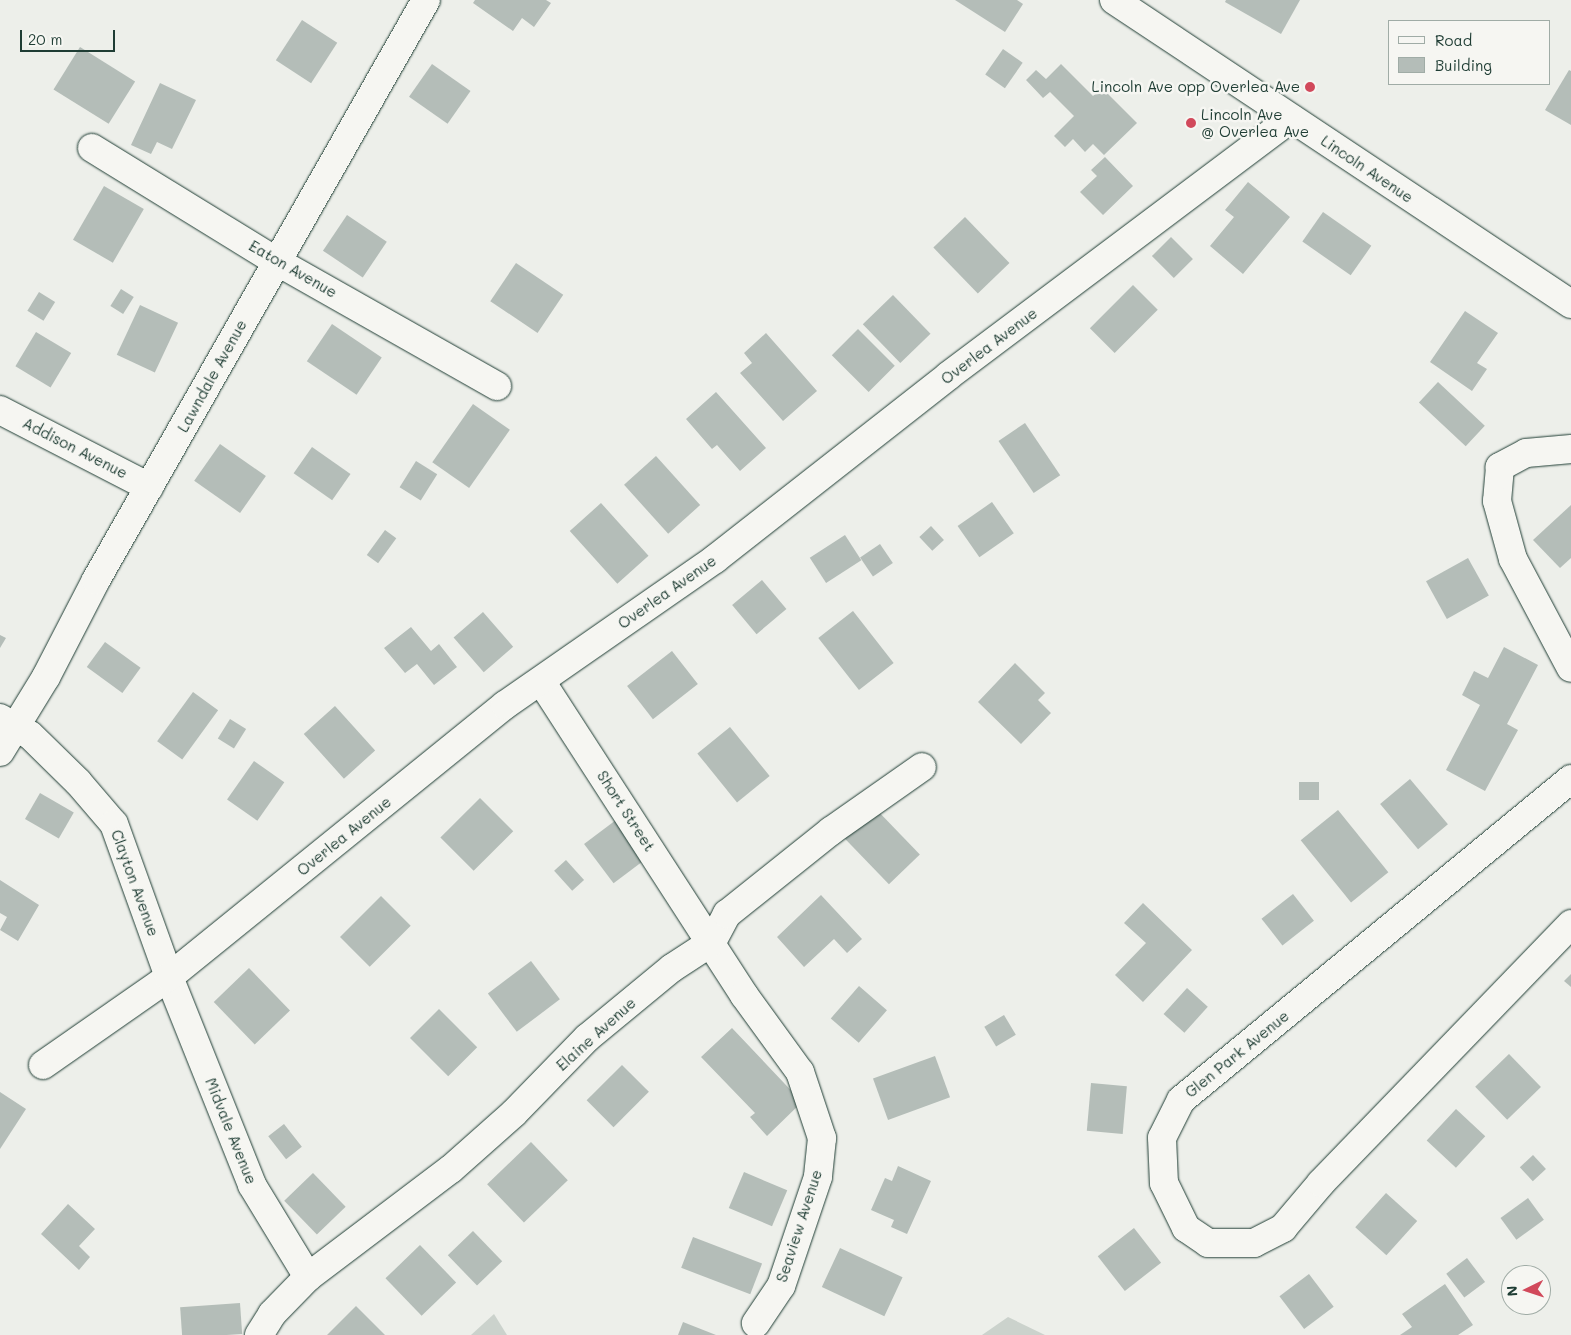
<!DOCTYPE html>
<style>
body{margin:0}
#map{position:relative;width:1571px;height:1335px;overflow:hidden;background:#edefea;font-family:Mali,sans-serif}
div>[style]{position:absolute}
[style*='--x']{left:calc(var(--x)*1px);top:calc(var(--y)*1px);width:calc(var(--w)*1px);rotate:calc(var(--a)*1deg)}
.green>*{inset:0;background:#cbd2cc}
.building>*{inset:0;background:#b4bdb8;transform-origin:0 0}
.roads{filter:drop-shadow(0 0 1px #1f3d34) drop-shadow(0 0 1px #1f3d34)}
.street>*{height:28px;margin:-14px;padding:0 14px;transform-origin:14px;border-radius:14px;background:#f6f6f2}
.secondary>*{height:28px;margin:-14px;padding:0 14px;transform-origin:14px;border-radius:14px;background:#f6f6f2}
.dots>*{width:14px;height:14px;translate:-50% -50%;box-sizing:border-box;border:2px solid #f6f6f2;border-radius:50%}
span{translate:-50% -50%;white-space:nowrap;text-align:center;line-height:1.15;-webkit-text-stroke:5px #f6f6f2;paint-order:stroke}
.poi-label{font-size:15px;color:#1f3d34}
.right{translate:-100% -50%;text-align:right}
.left{translate:0 -50%;text-align:left}
.street-label{font-size:15px;color:#1f3d34}
.legend{position:absolute;left:1388px;top:20px;width:162px;height:65px;box-sizing:border-box;background:#f6f6f2;border:1px solid #a0aca6;margin:0;padding:6px 9px;list-style:none;font-size:15px;color:#1f3d34}
.legend li{display:flex;align-items:center;gap:10px;height:25px}
.legend b{width:25px;border:1px solid #a0aca6}
.north{position:absolute;left:1501px;top:1265px;width:50px;height:50px;box-sizing:border-box;background:#f6f6f2;border:1px solid #a0aca6;border-radius:50%;rotate:266deg;font-size:14px;font-weight:700;line-height:20px;text-align:center;color:#1f3d34}
.north::after{content:'';display:block;margin:auto;width:18px;height:22px;background:#d1495b;clip-path:polygon(50% 0,100% 100%,50% 72%,0 100%)}
.scale{position:absolute;left:20px;top:30px;width:95px;height:22px;box-sizing:border-box;border:2px solid #1f3d34;border-top:0;padding-left:6px;font-size:15px;line-height:18px;white-space:nowrap;color:#1f3d34;-webkit-text-stroke:4px #f6f6f2;paint-order:stroke}
</style>
<div id="map">
<div class="green">
<i style="clip-path:polygon(494px 1314px,507px 1335px,471px 1335px)"></i>
<i style="clip-path:polygon(1008px 1317px,1045px 1335px,982px 1335px)"></i>
</div>
<div class="building">
<i style="clip-path:polygon(475px 0,546px 0,551px 3px,534px 27px,522px 18px,513px 31px,473px 3px)"></i>
<i style="clip-path:polygon(955px 0,1017px 0,1023px 4px,1005px 32px)"></i>
<i style="clip-path:polygon(1226px 0,1300px 0,1281px 34px,1225px 2px)"></i>
<i style="left:302px;top:20px;width:42px;height:48px;rotate:33deg"></i>
<i style="left:80px;top:47px;width:65px;height:50px;rotate:32deg"></i>
<i style="left:1003px;top:49px;width:24px;height:31px;rotate:35deg"></i>
<i style="left:432px;top:64px;width:47px;height:40px;rotate:35deg"></i>
<i style="clip-path:polygon(1061px 64px,1093px 96px,1102px 88px,1137px 123px,1104px 155px,1093px 144px,1085px 152px,1073px 139px,1065px 147px,1054px 136px,1074px 116px,1050px 92px,1043px 98px,1026px 80px,1036px 70px,1046px 79px)"></i>
<i style="clip-path:polygon(1569px 70px,1571px 71px,1571px 125px,1545px 110px)"></i>
<i style="clip-path:polygon(160px 83px,196px 100px,172px 149px,157px 142px,151px 154px,131px 145px)"></i>
<i style="clip-path:polygon(1105px 157px,1133px 186px,1103px 215px,1080px 192px,1097px 176px,1091px 170px)"></i>
<i style="clip-path:polygon(1248px 182px,1290px 217px,1243px 274px,1210px 246px,1234px 217px,1225px 210px)"></i>
<i style="left:104px;top:186px;width:46px;height:62px;rotate:30deg"></i>
<i style="left:1323px;top:212px;width:59px;height:36px;rotate:35deg"></i>
<i style="left:347px;top:215px;width:48px;height:43px;rotate:34deg"></i>
<i style="left:965px;top:217px;width:64px;height:44px;rotate:46deg"></i>
<i style="left:1171px;top:237px;width:31px;height:27px;rotate:45deg"></i>
<i style="left:516px;top:263px;width:57px;height:46px;rotate:34deg"></i>
<i style="left:1133px;top:285px;width:35px;height:61px;rotate:45deg"></i>
<i style="left:121px;top:289px;width:15px;height:20px;rotate:32deg"></i>
<i style="left:39px;top:292px;width:19px;height:22px;rotate:32deg"></i>
<i style="left:893px;top:295px;width:54px;height:42px;rotate:46deg"></i>
<i style="left:140px;top:305px;width:42px;height:55px;rotate:25deg"></i>
<i style="clip-path:polygon(1465px 311px,1498px 333px,1477px 363px,1487px 369px,1472px 391px,1430px 362px)"></i>
<i style="left:332px;top:324px;width:60px;height:45px;rotate:34deg"></i>
<i style="left:858px;top:329px;width:52px;height:37px;rotate:45deg"></i>
<i style="left:36px;top:332px;width:41px;height:40px;rotate:31deg"></i>
<i style="clip-path:polygon(766px 333px,817px 391px,783px 421px,740px 373px,752px 363px,744px 353px)"></i>
<i style="left:1438px;top:382px;width:64px;height:28px;rotate:43deg"></i>
<i style="clip-path:polygon(716px 392px,766px 448px,740px 471px,717px 445px,712px 449px,686px 419px)"></i>
<i style="left:473px;top:404px;width:45px;height:71px;rotate:35deg"></i>
<i style="left:1025px;top:423px;width:63px;height:32px;rotate:56deg"></i>
<i style="left:220px;top:444px;width:56px;height:45px;rotate:35deg"></i>
<i style="left:312px;top:447px;width:47px;height:32px;rotate:35deg"></i>
<i style="left:656px;top:456px;width:66px;height:43px;rotate:48deg"></i>
<i style="left:416px;top:461px;width:25px;height:31px;rotate:32deg"></i>
<i style="left:992px;top:502px;width:38px;height:42px;rotate:55deg"></i>
<i style="left:601px;top:503px;width:71px;height:42px;rotate:48deg"></i>
<i style="clip-path:polygon(1571px 505px,1571px 558px,1560px 568px,1533px 540px)"></i>
<i style="left:931px;top:526px;width:19px;height:16px;rotate:47deg"></i>
<i style="left:385px;top:530px;width:14px;height:31px;rotate:36deg"></i>
<i style="left:845px;top:535px;width:30px;height:42px;rotate:57deg"></i>
<i style="left:880px;top:544px;width:23px;height:24px;rotate:56deg"></i>
<i style="left:1468px;top:558px;width:43px;height:48px;rotate:61deg"></i>
<i style="left:762px;top:580px;width:38px;height:39px;rotate:50deg"></i>
<i style="left:853px;top:611px;width:66px;height:44px;rotate:52deg"></i>
<i style="left:483px;top:612px;width:46px;height:39px;rotate:49deg"></i>
<i style="clip-path:polygon(411px 627px,431px 651px,439px 644px,457px 667px,434px 685px,417px 664px,405px 673px,384px 648px)"></i>
<i style="clip-path:polygon(0 635px,6px 638px,0 648px)"></i>
<i style="left:105px;top:642px;width:44px;height:31px;rotate:36deg"></i>
<i style="clip-path:polygon(1504px 647px,1538px 665px,1507px 724px,1518px 730px,1485px 791px,1446px 770px,1480px 705px,1462px 695px,1474px 671px,1488px 678px)"></i>
<i style="left:672px;top:651px;width:42px;height:57px;rotate:52deg"></i>
<i style="clip-path:polygon(1015px 663px,1045px 693px,1038px 700px,1051px 713px,1021px 744px,978px 702px)"></i>
<i style="left:193px;top:692px;width:31px;height:61px;rotate:36deg"></i>
<i style="left:335px;top:706px;width:60px;height:42px;rotate:48deg"></i>
<i style="left:230px;top:719px;width:19px;height:23px;rotate:32deg"></i>
<i style="left:730px;top:727px;width:63px;height:42px;rotate:51deg"></i>
<i style="left:254px;top:761px;width:37px;height:47px;rotate:35deg"></i>
<i style="left:1410px;top:779px;width:59px;height:39px;rotate:50deg"></i>
<i style="left:1299px;top:782px;width:20px;height:18px"></i>
<i style="left:40px;top:793px;width:39px;height:30px;rotate:30deg"></i>
<i style="left:480px;top:798px;width:47px;height:56px;rotate:45deg"></i>
<i style="left:874px;top:807px;width:66px;height:43px;rotate:46deg"></i>
<i style="left:1338px;top:810px;width:80px;height:48px;rotate:51deg"></i>
<i style="left:616px;top:820px;width:49px;height:40px;rotate:53deg"></i>
<i style="left:566px;top:860px;width:27px;height:16px;rotate:48deg"></i>
<i style="clip-path:polygon(0 880px,39px 905px,18px 941px,0 930px,7px 917px,0 913px)"></i>
<i style="left:1293px;top:894px;width:34px;height:40px;rotate:52deg"></i>
<i style="clip-path:polygon(821px 895px,862px 939px,847px 953px,834px 939px,804px 967px,777px 937px)"></i>
<i style="left:381px;top:896px;width:42px;height:58px;rotate:45deg"></i>
<i style="clip-path:polygon(1143px 903px,1192px 950px,1143px 1002px,1115px 975px,1146px 943px,1124px 923px)"></i>
<i style="left:531px;top:961px;width:48px;height:54px;rotate:53deg"></i>
<i style="left:249px;top:968px;width:59px;height:49px;rotate:46deg"></i>
<i style="clip-path:polygon(1571px 974px,1571px 987px,1564px 981px)"></i>
<i style="left:859px;top:986px;width:37px;height:43px;rotate:41deg"></i>
<i style="left:1187px;top:988px;width:28px;height:35px;rotate:42deg"></i>
<i style="left:439px;top:1009px;width:54px;height:41px;rotate:45deg"></i>
<i style="left:1004px;top:1015px;width:23px;height:23px;rotate:59deg"></i>
<i style="clip-path:polygon(732px 1028px,802px 1102px,767px 1136px,750px 1117px,755px 1113px,701px 1057px)"></i>
<i style="left:1509px;top:1054px;width:46px;height:47px;rotate:46deg"></i>
<i style="left:935px;top:1056px;width:44px;height:66px;rotate:70deg"></i>
<i style="left:622px;top:1065px;width:38px;height:50px;rotate:45deg"></i>
<i style="left:1091px;top:1083px;width:36px;height:48px;rotate:5deg"></i>
<i style="clip-path:polygon(0 1092px,26px 1109px,0 1149px)"></i>
<i style="left:1456px;top:1109px;width:40px;height:43px;rotate:43deg"></i>
<i style="left:284px;top:1124px;width:29px;height:20px;rotate:52deg"></i>
<i style="left:531px;top:1142px;width:53px;height:61px;rotate:46deg"></i>
<i style="left:1533px;top:1155px;width:19px;height:18px;rotate:47deg"></i>
<i style="clip-path:polygon(898px 1166px,931px 1181px,907px 1234px,891px 1227px,894px 1220px,871px 1210px,885px 1178px,892px 1181px)"></i>
<i style="left:744px;top:1172px;width:47px;height:39px;rotate:23deg"></i>
<i style="left:313px;top:1173px;width:47px;height:40px;rotate:46deg"></i>
<i style="left:1386px;top:1193px;width:42px;height:46px;rotate:42deg"></i>
<i style="left:1528px;top:1198px;width:27px;height:34px;rotate:54deg"></i>
<i style="clip-path:polygon(68px 1204px,95px 1229px,79px 1246px,90px 1257px,79px 1270px,41px 1234px)"></i>
<i style="left:1134px;top:1228px;width:44px;height:46px;rotate:52deg"></i>
<i style="left:473px;top:1231px;width:42px;height:35px;rotate:46deg"></i>
<i style="left:693px;top:1237px;width:74px;height:33px;rotate:21deg"></i>
<i style="left:420px;top:1245px;width:52px;height:48px;rotate:46deg"></i>
<i style="left:840px;top:1248px;width:69px;height:43px;rotate:25deg"></i>
<i style="left:1467px;top:1258px;width:30px;height:26px;rotate:53deg"></i>
<i style="left:1309px;top:1274px;width:41px;height:37px;rotate:53deg"></i>
<i style="clip-path:polygon(1445px 1284px,1473px 1325px,1458px 1335px,1400px 1335px,1412px 1327px,1402px 1314px)"></i>
<i style="left:240px;top:1303px;width:31px;height:60px;rotate:86deg"></i>
<i style="clip-path:polygon(356px 1306px,385px 1335px,327px 1335px)"></i>
<i style="clip-path:polygon(683px 1322px,716px 1335px,678px 1335px)"></i>
</div>
<div class="roads">
<div class="street">
<i style="--x:92;--y:148;--w:216;--a:31.6"></i>
<i style="--x:276;--y:261;--w:254;--a:29.5"></i>
<i style="--x:0;--y:410;--w:168;--a:27.3"></i>
<i style="--x:1571;--y:449;--w:45;--a:174.9"></i>
<i style="--x:1526;--y:453;--w:30;--a:152"></i>
<i style="--x:1500;--y:467;--w:34;--a:95"></i>
<i style="--x:1497;--y:501;--w:60;--a:74.6"></i>
<i style="--x:1513;--y:559;--w:123;--a:62"></i>
<i style="--x:541;--y:681;--w:374;--a:57.1"></i>
<i style="--x:744;--y:995;--w:95;--a:54"></i>
<i style="--x:800;--y:1072;--w:70;--a:71.6"></i>
<i style="--x:822;--y:1138;--w:39;--a:96"></i>
<i style="--x:818;--y:1177;--w:115;--a:108.7"></i>
<i style="--x:781;--y:1286;--w:45;--a:124"></i>
<i style="--x:0;--y:718;--w:34;--a:30"></i>
<i style="--x:30;--y:735;--w:67;--a:44.4"></i>
<i style="--x:78;--y:782;--w:55;--a:49.4"></i>
<i style="--x:114;--y:824;--w:163;--a:70.2"></i>
<i style="--x:169;--y:977;--w:224;--a:68.2"></i>
<i style="--x:252;--y:1185;--w:108;--a:58.7"></i>
<i style="--x:0;--y:752;--w:88;--a:-58.5"></i>
<i style="--x:46;--y:677;--w:109;--a:-62.7"></i>
<i style="--x:96;--y:580;--w:667;--a:-60.36"></i>
<i style="--x:1571;--y:779;--w:505;--a:140.54"></i>
<i style="--x:1181;--y:1100;--w:42;--a:116.6"></i>
<i style="--x:1162;--y:1138;--w:45;--a:87.5"></i>
<i style="--x:1164;--y:1183;--w:50;--a:63.9"></i>
<i style="--x:1186;--y:1228;--w:27;--a:34"></i>
<i style="--x:1208;--y:1243;--w:46;--a:0"></i>
<i style="--x:1254;--y:1243;--w:33;--a:-27"></i>
<i style="--x:1283;--y:1228;--w:59;--a:-49.8"></i>
<i style="--x:1321;--y:1183;--w:360;--a:-46"></i>
<i style="--x:43;--y:1065;--w:154;--a:-34.9"></i>
<i style="--x:169;--y:977;--w:432;--a:-39"></i>
<i style="--x:505;--y:705;--w:256;--a:-34.8"></i>
<i style="--x:715;--y:559;--w:296;--a:-38.1"></i>
<i style="--x:948;--y:376;--w:429;--a:-36.9"></i>
<i style="--x:259;--y:1335;--w:25;--a:-58"></i>
<i style="--x:272;--y:1314;--w:52;--a:-45.8"></i>
<i style="--x:308;--y:1277;--w:179;--a:-37.1"></i>
<i style="--x:451;--y:1169;--w:84;--a:-41.6"></i>
<i style="--x:514;--y:1113;--w:105;--a:-45.8"></i>
<i style="--x:587;--y:1038;--w:110;--a:-39.5"></i>
<i style="--x:672;--y:968;--w:48;--a:-33"></i>
<i style="--x:712;--y:942;--w:32;--a:-62"></i>
<i style="--x:727;--y:914;--w:133;--a:-38.6"></i>
<i style="--x:831;--y:831;--w:111;--a:-35.1"></i>
</div>
<div class="secondary">
<i style="--x:1114;--y:0;--w:549;--a:33.63"></i>
</div>
</div>
<div class="dots">
<i style="left:1310px;top:87px;background:#d1495b"></i>
<i style="left:1191px;top:123px;background:#d1495b"></i>
</div>
<div class="poi-label">
<span class="right" style="left:1300px;top:87px">Lincoln Ave opp Overlea Ave</span>
<span class="left" style="left:1201px;top:123px">Lincoln Ave<br>@ Overlea Ave</span>
</div>
<div class="street-label">
<span style="left:1367px;top:169px;rotate:34deg">Lincoln Avenue</span>
<span style="left:293px;top:269px;rotate:30deg">Eaton Avenue</span>
<span style="left:989px;top:346px;rotate:-37deg">Overlea Avenue</span>
<span style="left:212px;top:376px;rotate:-61deg">Lawndale Avenue</span>
<span style="left:75px;top:448px;rotate:27deg">Addison Avenue</span>
<span style="left:667px;top:592px;rotate:-35deg">Overlea Avenue</span>
<span style="left:626px;top:811px;rotate:57deg">Short Street</span>
<span style="left:344px;top:836px;rotate:-39deg">Overlea Avenue</span>
<span style="left:135px;top:883px;rotate:70deg">Clayton Avenue</span>
<span style="left:596px;top:1034px;rotate:-42deg">Elaine Avenue</span>
<span style="left:1237px;top:1054px;rotate:-39deg">Glen Park Avenue</span>
<span style="left:231px;top:1131px;rotate:68deg">Midvale Avenue</span>
<span style="left:799px;top:1226px;rotate:-72deg">Seaview Avenue</span>
</div>
<ul class="legend">
<li><b style="height:6px;background:#f6f6f2"></b>Road</li>
<li><b style="height:14px;background:#b4bdb8"></b>Building</li>
</ul>
<div class="north">N</div>
<div class="scale">20 m</div>
</div>
